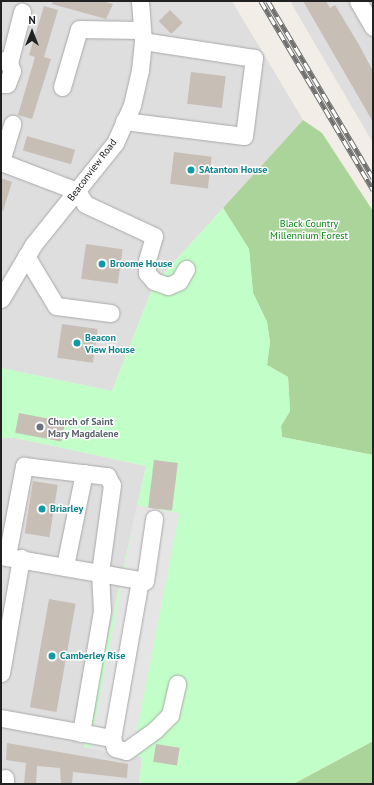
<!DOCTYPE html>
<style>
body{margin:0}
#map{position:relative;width:374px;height:785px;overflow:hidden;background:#f2eee7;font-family:"PT Sans",sans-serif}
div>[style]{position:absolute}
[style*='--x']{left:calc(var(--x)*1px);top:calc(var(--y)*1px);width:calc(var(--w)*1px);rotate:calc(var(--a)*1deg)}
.residential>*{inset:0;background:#dfdede}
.forest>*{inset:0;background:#aad499}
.park>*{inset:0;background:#c2fec7}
.parking>*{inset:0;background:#e5e5e5;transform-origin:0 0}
.building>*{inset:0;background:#c7beb6;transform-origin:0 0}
.roads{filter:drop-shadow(0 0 1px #a8a8a8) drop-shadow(0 0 1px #a8a8a8)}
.minor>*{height:17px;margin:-8.5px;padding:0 8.5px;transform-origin:8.5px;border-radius:8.5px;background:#fff}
.rail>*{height:4.5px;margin-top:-2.25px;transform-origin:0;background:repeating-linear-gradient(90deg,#fff 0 9px,#6f6f6f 0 18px);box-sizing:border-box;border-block:1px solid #6f6f6f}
.dots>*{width:11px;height:11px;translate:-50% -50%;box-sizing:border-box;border:2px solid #fff;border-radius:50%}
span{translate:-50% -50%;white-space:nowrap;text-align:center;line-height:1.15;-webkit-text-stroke:3px #fff;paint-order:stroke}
.street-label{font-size:10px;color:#212121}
.culture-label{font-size:10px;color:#0d838f;font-weight:700}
.left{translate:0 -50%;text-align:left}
.park-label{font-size:10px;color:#04850f}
.worship-label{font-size:10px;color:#5b616d;font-weight:700}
.frame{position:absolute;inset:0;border:2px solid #212121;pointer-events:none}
.north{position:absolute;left:12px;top:12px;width:40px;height:40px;-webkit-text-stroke:3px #fff;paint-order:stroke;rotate:0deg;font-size:11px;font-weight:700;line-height:16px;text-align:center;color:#212121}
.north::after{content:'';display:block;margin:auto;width:14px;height:18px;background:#212121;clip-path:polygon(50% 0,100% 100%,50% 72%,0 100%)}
</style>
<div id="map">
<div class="residential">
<i style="clip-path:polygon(1px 1px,232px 1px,303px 120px,154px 284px,112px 391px,1px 368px)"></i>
<i style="clip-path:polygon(290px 1px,373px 1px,373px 143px,322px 56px)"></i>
<i style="clip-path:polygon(1px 438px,16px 438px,146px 466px,84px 747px,142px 757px,139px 784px,1px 784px)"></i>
</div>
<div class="forest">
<i style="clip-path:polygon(303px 120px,322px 133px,373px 211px,373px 455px,282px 437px,281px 426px,290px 411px,288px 377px,267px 365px,270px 342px,267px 322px,253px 293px,249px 249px,223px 208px)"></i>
<i style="clip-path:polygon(373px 741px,373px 784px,293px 784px,338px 760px)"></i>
</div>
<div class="park">
<i style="clip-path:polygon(223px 208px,249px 249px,253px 293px,267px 322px,270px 342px,267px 365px,288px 377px,290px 411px,281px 426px,282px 437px,373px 455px,373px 741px,293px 784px,139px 784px,142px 757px,84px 747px,146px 466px,16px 438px,1px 438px,1px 368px,112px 391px,154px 284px)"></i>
</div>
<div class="parking">
<i style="left:137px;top:505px;width:43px;height:248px;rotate:11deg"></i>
</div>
<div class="building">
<i style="clip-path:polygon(53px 1px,102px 1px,113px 4px,106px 19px,52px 4px)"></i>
<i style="clip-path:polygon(303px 1px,326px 1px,330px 8px,335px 5px,358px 43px,373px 71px,373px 122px)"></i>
<i style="clip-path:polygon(44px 6px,58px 10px,44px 57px,51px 59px,32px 119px,18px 115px,35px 57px,29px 55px)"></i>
<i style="left:170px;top:10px;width:18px;height:16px;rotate:45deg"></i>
<i style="left:191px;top:72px;width:35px;height:32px;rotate:7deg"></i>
<i style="left:27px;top:136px;width:50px;height:15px;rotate:16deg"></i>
<i style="left:174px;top:152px;width:38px;height:32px;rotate:7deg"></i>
<i style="clip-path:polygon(1px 178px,12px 182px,3px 211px,1px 210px)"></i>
<i style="left:86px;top:244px;width:37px;height:35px;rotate:8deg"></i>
<i style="left:62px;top:324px;width:36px;height:34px;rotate:8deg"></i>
<i style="left:19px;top:413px;width:47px;height:20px;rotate:11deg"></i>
<i style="left:154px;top:460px;width:24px;height:48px;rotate:7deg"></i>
<i style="left:33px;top:481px;width:25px;height:53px;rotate:9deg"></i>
<i style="left:49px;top:599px;width:27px;height:110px;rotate:10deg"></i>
<i style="clip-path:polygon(7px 743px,128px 764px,127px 778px,73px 772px,72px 784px,61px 784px,60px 768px,37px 766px,36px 784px,24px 784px,26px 763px,6px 760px)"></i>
<i style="left:156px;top:744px;width:24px;height:18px;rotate:9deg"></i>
</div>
<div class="roads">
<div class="minor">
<i style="--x:358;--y:1;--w:30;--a:60"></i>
<i style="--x:1;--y:60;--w:9;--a:21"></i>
<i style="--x:9;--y:63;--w:53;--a:-75.7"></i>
<i style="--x:1;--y:84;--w:6;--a:0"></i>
<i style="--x:7;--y:84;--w:14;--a:-69"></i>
<i style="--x:12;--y:71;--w:9;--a:-111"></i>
<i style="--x:62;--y:87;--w:60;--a:-73.7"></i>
<i style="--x:79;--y:29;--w:63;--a:0.9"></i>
<i style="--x:124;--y:121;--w:121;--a:7.1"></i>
<i style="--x:244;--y:136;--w:79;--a:-82.7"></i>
<i style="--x:254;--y:58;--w:112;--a:-171.3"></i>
<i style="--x:1;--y:161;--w:39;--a:-73"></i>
<i style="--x:1;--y:162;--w:81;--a:20.9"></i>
<i style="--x:77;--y:191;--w:15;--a:58"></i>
<i style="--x:85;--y:204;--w:76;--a:24.9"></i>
<i style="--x:154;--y:236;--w:25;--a:106"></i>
<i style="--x:147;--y:260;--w:13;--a:90"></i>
<i style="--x:147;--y:273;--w:11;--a:49"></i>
<i style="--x:154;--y:281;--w:15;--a:20"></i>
<i style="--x:168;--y:286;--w:12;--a:-24"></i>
<i style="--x:179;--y:281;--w:14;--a:-60"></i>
<i style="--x:26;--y:256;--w:58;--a:59"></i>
<i style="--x:56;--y:306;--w:55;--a:7.3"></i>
<i style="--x:1;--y:299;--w:63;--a:-59.3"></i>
<i style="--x:33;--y:245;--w:131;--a:-51.2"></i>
<i style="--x:115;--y:143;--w:42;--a:-65.9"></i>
<i style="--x:132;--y:105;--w:36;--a:-77"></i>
<i style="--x:140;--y:70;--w:29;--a:-84"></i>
<i style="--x:143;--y:41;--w:40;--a:-94.3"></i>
<i style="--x:1;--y:556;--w:146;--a:9.8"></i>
<i style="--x:145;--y:581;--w:63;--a:-81.7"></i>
<i style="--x:7;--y:556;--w:92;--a:-79.3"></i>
<i style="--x:24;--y:466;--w:84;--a:6.9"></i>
<i style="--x:107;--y:476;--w:10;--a:61"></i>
<i style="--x:112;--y:485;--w:89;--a:97.8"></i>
<i style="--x:100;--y:573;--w:38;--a:87"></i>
<i style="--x:102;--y:611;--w:124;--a:99.8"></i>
<i style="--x:65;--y:566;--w:95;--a:-78.5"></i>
<i style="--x:140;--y:580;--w:160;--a:100"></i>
<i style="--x:112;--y:738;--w:10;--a:73"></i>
<i style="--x:115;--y:748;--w:11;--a:15"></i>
<i style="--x:126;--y:751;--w:37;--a:-36"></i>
<i style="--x:156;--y:729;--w:20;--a:-45"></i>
<i style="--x:170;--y:715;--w:32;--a:-77"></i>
<i style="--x:1;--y:673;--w:117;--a:-80.1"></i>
<i style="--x:1;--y:718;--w:113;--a:10.2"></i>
<i style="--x:5;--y:784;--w:6;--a:-90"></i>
</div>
</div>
<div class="rail">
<i style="--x:261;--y:1;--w:220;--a:59.3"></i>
<i style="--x:268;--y:1;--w:206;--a:59.3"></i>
</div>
<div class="dots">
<i style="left:191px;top:170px;background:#0f9aa8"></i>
<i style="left:102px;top:264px;background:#0f9aa8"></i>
<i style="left:77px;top:343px;background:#0f9aa8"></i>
<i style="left:40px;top:427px;background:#6b7280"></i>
<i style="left:42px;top:509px;background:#0f9aa8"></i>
<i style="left:52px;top:656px;background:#0f9aa8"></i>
</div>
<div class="street-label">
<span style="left:92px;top:170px;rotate:-53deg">Beaconview Road</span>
</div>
<div class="culture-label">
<span class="left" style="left:199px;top:170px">SAtanton House</span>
<span class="left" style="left:110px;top:264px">Broome House</span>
<span class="left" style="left:85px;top:343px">Beacon<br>View House</span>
<span class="left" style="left:50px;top:509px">Briarley</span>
<span class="left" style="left:60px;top:656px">Camberley Rise</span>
</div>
<div class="park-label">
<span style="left:309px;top:229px">Black Country<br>Millennium Forest</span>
</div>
<div class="worship-label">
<span class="left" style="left:48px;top:427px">Church of Saint<br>Mary Magdalene</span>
</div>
<div class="frame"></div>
<div class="north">N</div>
</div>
